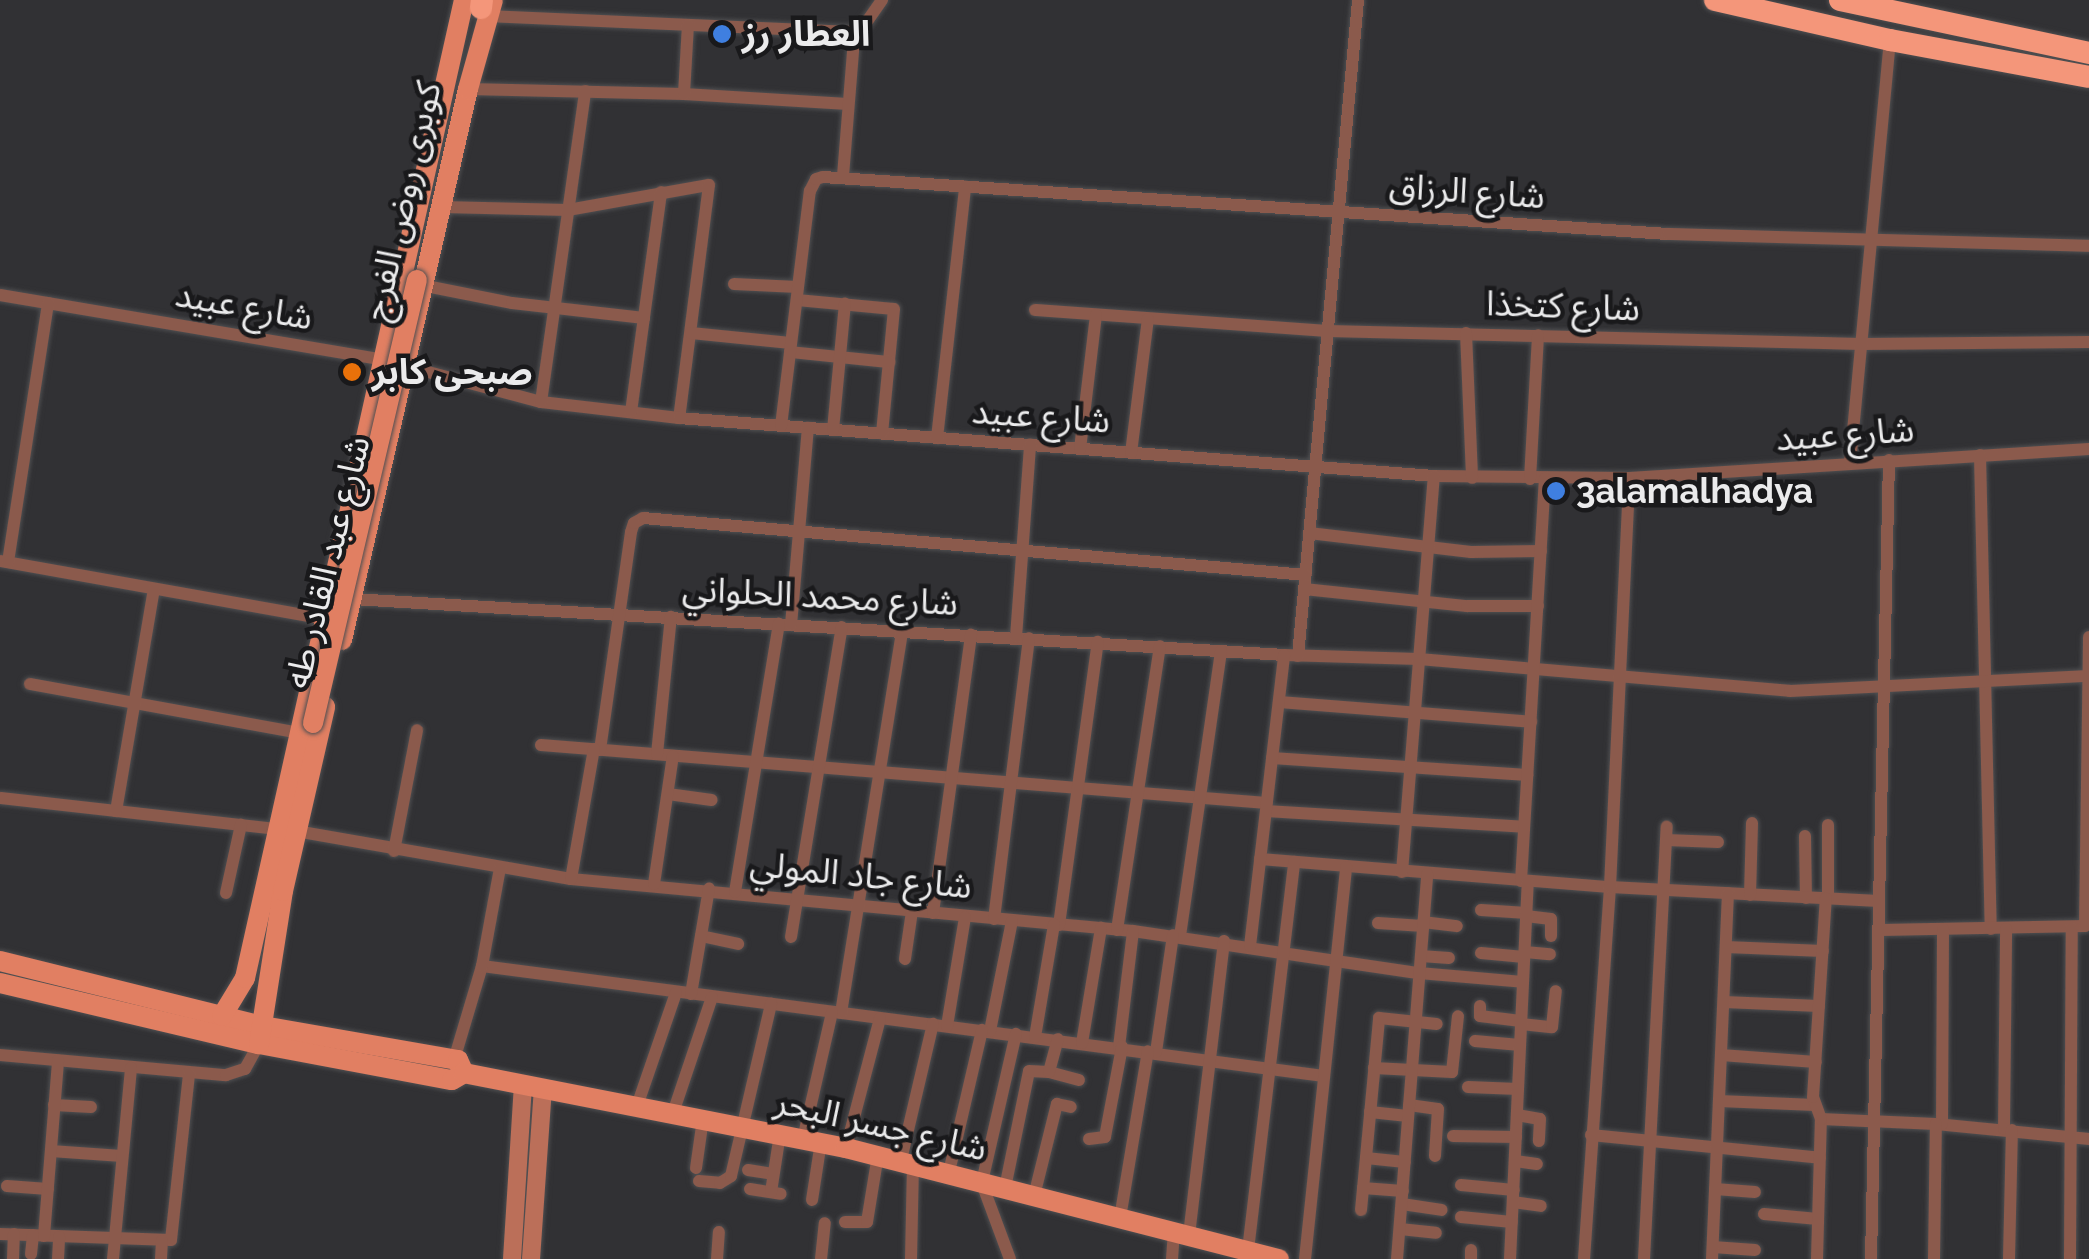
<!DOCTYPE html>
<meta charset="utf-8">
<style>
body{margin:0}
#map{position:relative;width:2089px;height:1259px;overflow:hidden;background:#313134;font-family:Raleway,"Noto Sans Arabic",sans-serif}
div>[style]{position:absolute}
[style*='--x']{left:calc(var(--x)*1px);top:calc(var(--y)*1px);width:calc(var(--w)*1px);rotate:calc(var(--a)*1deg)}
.roads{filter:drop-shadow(0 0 2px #4f4f51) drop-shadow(0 0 2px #4f4f51)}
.street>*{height:12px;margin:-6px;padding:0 6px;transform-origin:6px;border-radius:6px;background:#8b5a4c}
.secondary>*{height:18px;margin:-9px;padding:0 9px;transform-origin:9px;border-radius:9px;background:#bb6f59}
.primary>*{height:20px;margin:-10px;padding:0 10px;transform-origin:10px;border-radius:10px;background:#e17f62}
.highway>*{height:22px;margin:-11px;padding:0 11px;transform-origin:11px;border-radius:11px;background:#f4967a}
.bridges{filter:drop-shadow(0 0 2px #4f4f51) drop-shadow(0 0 2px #4f4f51)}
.primary-bridge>*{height:20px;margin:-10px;padding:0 10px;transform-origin:10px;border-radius:10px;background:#e17f62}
.dots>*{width:28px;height:28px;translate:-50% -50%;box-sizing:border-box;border:5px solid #19191b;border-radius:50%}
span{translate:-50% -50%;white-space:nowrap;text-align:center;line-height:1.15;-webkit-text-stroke:9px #19191b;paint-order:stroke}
.poi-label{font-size:35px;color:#ebebec;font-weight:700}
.left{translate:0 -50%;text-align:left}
.street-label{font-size:35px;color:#ebebec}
</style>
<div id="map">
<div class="roads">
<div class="street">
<i style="--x:487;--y:16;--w:370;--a:2.5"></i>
<i style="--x:468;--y:89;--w:216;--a:1.3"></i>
<i style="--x:684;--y:94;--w:164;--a:3.5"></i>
<i style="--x:684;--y:94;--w:69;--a:-86.7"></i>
<i style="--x:843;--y:176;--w:136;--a:-85.4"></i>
<i style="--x:854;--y:40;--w:49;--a:-55"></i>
<i style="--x:442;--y:207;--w:126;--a:1.4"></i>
<i style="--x:568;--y:210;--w:143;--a:-10.1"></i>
<i style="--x:709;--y:185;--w:235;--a:97.3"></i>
<i style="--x:734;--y:284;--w:64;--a:2.7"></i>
<i style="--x:426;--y:286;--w:88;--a:11.2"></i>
<i style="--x:512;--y:303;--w:133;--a:6.5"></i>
<i style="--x:0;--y:295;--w:388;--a:9.6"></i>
<i style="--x:383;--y:360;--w:163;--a:14.9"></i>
<i style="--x:541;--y:402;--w:139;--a:6.6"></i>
<i style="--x:679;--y:418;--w:757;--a:4.39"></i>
<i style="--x:1434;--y:476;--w:195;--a:0.6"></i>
<i style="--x:1629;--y:478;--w:461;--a:-3.6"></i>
<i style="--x:797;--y:300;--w:97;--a:5.3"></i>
<i style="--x:894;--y:309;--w:125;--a:95.5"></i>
<i style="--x:1035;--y:310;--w:294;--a:4.1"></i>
<i style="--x:1328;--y:331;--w:533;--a:1.4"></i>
<i style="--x:1861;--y:344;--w:228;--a:-0.5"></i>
<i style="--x:691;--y:333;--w:100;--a:5.7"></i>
<i style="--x:1466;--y:333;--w:145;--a:87.6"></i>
<i style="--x:790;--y:352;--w:100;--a:5.8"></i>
<i style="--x:541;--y:402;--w:314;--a:-81.9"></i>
<i style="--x:631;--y:412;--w:222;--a:-82.2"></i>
<i style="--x:781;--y:426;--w:237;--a:-83"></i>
<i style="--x:810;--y:191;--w:13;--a:-63"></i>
<i style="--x:816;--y:179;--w:7;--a:-16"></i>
<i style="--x:823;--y:177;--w:847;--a:3.86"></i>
<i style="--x:1668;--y:234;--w:421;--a:1.6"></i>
<i style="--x:833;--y:430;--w:127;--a:-84.6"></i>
<i style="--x:937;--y:438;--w:253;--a:-83.6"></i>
<i style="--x:1080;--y:449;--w:135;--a:-83.2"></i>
<i style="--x:1131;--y:453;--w:135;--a:-82.8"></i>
<i style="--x:1980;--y:455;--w:474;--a:88.7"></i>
<i style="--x:1850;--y:463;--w:425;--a:-84.6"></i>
<i style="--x:1530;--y:479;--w:144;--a:-86.8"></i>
<i style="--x:1309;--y:533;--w:163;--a:6.7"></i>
<i style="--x:1471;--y:552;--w:70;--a:-0.8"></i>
<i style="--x:0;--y:561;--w:329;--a:10.1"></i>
<i style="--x:8;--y:562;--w:262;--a:-81.2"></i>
<i style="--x:1304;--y:589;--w:164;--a:6"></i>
<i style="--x:1467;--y:606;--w:71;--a:0"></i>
<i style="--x:353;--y:599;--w:933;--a:3.44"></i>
<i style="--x:1284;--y:655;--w:135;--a:1.7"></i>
<i style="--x:1419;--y:659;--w:372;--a:4.9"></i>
<i style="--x:1790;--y:691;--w:299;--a:-2.9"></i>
<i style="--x:791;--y:625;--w:198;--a:-85.1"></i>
<i style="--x:1016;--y:637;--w:193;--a:-85.8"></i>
<i style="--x:1298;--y:656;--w:659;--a:-84.77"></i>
<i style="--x:30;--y:684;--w:273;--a:10.3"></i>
<i style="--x:1279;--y:702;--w:253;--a:4.5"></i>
<i style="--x:541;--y:745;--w:728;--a:4.57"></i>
<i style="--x:600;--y:750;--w:220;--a:-81.9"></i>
<i style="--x:631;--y:532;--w:9;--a:-72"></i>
<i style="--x:634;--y:523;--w:10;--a:-29"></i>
<i style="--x:643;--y:518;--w:665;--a:4.91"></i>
<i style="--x:657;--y:754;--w:138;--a:-84.2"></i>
<i style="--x:1272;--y:758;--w:256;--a:3.8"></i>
<i style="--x:668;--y:794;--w:44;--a:7.8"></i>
<i style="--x:0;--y:798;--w:298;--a:6.4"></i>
<i style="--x:296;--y:831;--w:279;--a:9.9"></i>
<i style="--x:571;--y:879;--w:564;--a:5.29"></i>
<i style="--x:1133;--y:931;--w:289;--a:8.4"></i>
<i style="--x:1419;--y:973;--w:104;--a:4.9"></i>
<i style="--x:116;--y:811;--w:225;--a:-80.3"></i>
<i style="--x:1266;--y:811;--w:258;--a:3.5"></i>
<i style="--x:1805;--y:836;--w:62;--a:89.1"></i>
<i style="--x:1666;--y:840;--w:52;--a:2.2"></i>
<i style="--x:394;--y:851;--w:123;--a:-79.2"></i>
<i style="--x:1260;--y:859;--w:351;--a:4.6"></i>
<i style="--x:1610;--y:887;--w:269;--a:3"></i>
<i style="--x:1402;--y:872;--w:397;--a:-85.4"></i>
<i style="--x:571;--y:879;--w:132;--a:-80"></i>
<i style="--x:1521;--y:881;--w:403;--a:-86.6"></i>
<i style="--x:654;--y:884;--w:129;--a:-81.6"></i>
<i style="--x:735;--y:892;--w:272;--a:-80.7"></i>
<i style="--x:226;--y:893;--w:70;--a:-77.6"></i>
<i style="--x:1750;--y:895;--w:72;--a:-88.4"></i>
<i style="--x:1828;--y:898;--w:73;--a:-90"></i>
<i style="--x:1481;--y:910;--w:46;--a:3.7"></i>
<i style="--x:933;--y:913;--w:281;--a:-82.2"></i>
<i style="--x:1526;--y:916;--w:25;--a:7"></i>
<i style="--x:1551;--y:919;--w:17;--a:90"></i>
<i style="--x:994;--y:919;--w:283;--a:-82.9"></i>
<i style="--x:1423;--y:922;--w:34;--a:7"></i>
<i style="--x:1378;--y:923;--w:45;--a:3.8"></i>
<i style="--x:1059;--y:925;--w:286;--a:-82.2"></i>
<i style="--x:1117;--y:930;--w:287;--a:-81.4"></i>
<i style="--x:1879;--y:930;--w:206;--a:-1.1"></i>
<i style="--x:2085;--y:926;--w:289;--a:-89.2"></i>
<i style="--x:701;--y:936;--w:38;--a:12"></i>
<i style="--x:1180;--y:936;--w:288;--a:-81.8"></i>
<i style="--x:791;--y:937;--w:314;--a:-80.7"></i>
<i style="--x:1250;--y:946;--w:293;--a:-83.3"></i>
<i style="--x:1726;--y:947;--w:97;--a:2.4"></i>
<i style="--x:1525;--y:952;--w:25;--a:5"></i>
<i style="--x:1481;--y:953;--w:43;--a:5.3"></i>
<i style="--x:1421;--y:956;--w:28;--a:4"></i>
<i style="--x:905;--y:959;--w:49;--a:-81.7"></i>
<i style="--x:482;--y:966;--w:849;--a:7.44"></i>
<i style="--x:691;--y:994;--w:107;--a:-80.3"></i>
<i style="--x:1724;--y:1002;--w:95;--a:2.4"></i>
<i style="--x:1480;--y:1006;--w:10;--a:90"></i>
<i style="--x:1480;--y:1016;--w:41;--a:7"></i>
<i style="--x:841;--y:1013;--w:387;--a:-80.9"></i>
<i style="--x:1521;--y:1024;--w:31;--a:6"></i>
<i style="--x:1552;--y:1027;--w:36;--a:-84"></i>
<i style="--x:947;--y:1026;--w:110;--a:-80.6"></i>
<i style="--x:990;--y:1031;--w:112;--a:-78.7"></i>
<i style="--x:1035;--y:1037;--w:114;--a:-80.4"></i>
<i style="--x:1475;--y:1041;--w:45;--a:5.1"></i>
<i style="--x:1082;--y:1043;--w:117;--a:-80.6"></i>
<i style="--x:1119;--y:1047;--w:117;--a:-83.1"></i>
<i style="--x:1156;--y:1052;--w:118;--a:-81.7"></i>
<i style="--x:0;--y:1055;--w:227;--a:5.1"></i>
<i style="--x:226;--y:1075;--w:20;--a:-18"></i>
<i style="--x:245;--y:1069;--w:29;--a:-61"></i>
<i style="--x:1721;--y:1055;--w:95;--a:4.2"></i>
<i style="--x:454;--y:1060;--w:98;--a:-73.4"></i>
<i style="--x:482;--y:966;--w:100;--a:-79.6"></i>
<i style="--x:1374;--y:1068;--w:78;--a:2.9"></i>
<i style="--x:1452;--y:1072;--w:56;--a:-83.9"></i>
<i style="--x:1049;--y:1072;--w:31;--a:15"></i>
<i style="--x:1468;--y:1087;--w:50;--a:2.3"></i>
<i style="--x:1719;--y:1101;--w:96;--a:2.4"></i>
<i style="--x:54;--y:1105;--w:37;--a:3"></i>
<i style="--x:1409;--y:1105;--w:29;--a:8"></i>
<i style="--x:1438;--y:1109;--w:47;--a:93.7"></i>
<i style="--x:637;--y:1106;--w:120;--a:-71"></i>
<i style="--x:1370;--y:1112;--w:38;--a:6"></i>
<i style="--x:673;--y:1113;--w:122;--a:-71.4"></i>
<i style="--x:1517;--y:1115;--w:23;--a:10"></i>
<i style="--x:1540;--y:1119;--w:22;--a:93"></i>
<i style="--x:1821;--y:1119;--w:115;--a:2.5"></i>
<i style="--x:1936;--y:1124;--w:154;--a:5.6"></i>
<i style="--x:1942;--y:1124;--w:195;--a:-89.7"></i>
<i style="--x:2004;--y:1129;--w:200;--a:-89.4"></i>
<i style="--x:1591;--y:1135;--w:230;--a:5.7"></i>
<i style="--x:1453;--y:1136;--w:63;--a:0.9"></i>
<i style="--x:803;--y:1139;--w:130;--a:-77.1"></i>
<i style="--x:1089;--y:1139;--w:16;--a:-7"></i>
<i style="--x:1105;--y:1137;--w:92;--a:-79.3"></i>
<i style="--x:846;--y:1148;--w:134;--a:-75.3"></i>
<i style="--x:51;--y:1151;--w:71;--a:4"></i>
<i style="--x:1366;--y:1158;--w:39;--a:6"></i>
<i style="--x:901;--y:1160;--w:140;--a:-76.8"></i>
<i style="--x:1515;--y:1161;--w:22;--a:8"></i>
<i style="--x:696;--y:1168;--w:49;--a:-81.9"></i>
<i style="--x:748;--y:1170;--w:25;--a:9"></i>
<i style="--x:949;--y:1172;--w:146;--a:-76.9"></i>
<i style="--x:699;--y:1181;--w:21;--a:5"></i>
<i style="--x:720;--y:1183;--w:13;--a:-32"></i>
<i style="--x:731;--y:1176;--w:177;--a:-76.9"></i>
<i style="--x:981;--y:1181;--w:83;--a:69.6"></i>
<i style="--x:982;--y:1182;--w:152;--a:-77.1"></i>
<i style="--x:1461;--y:1185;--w:53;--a:5.4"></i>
<i style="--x:7;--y:1186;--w:41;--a:4.2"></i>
<i style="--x:1005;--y:1188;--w:119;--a:-78.4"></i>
<i style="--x:1029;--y:1071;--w:20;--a:3"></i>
<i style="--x:1049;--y:1072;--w:34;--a:-75"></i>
<i style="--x:1363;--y:1188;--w:40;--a:4.3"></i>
<i style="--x:750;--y:1189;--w:31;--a:9"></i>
<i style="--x:1715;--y:1189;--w:40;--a:4.3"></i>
<i style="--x:771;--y:1192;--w:59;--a:-81.2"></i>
<i style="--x:1034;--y:1196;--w:95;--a:-76"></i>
<i style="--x:1057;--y:1104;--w:14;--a:12"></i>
<i style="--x:812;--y:1200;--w:59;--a:-81.2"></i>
<i style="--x:1513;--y:1202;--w:28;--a:8"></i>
<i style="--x:1402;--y:1204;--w:40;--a:8.5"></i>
<i style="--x:1361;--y:1210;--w:193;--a:-84.6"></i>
<i style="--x:1379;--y:1018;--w:58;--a:5.9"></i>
<i style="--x:1764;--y:1214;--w:54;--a:5.3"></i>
<i style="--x:1461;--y:1217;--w:51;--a:5.6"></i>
<i style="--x:1120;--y:1218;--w:169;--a:-80.5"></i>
<i style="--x:845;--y:1222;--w:22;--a:0"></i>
<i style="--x:867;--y:1222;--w:68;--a:-80.7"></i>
<i style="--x:1400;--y:1229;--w:36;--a:6"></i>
<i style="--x:0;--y:1234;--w:171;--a:2"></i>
<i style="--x:171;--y:1240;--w:167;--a:-83.8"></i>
<i style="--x:1189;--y:1235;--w:296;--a:-83.2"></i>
<i style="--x:44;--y:1236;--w:176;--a:-85.4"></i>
<i style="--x:1713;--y:1247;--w:42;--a:4.1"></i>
<i style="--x:1248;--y:1250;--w:391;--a:-83.2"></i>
<i style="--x:31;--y:1254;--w:19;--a:-84"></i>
<i style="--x:13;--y:1259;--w:25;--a:-88"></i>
<i style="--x:58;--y:1259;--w:22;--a:-87"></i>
<i style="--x:113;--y:1259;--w:192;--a:-84.6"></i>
<i style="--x:161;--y:1259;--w:18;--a:-87"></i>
<i style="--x:717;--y:1259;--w:27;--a:-86"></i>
<i style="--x:821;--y:1259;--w:36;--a:-84"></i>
<i style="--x:911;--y:1259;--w:97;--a:-88.8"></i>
<i style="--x:1172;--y:1259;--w:28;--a:-86"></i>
<i style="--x:1305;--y:1259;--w:394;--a:-84"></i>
<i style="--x:1397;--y:1259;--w:386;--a:-85.5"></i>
<i style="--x:1471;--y:1259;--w:9;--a:-90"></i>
<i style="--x:1510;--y:1259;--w:378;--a:-87.3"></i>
<i style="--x:1584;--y:1259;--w:373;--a:-86"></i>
<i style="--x:1610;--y:887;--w:409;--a:-87.3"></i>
<i style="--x:1644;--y:1259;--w:433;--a:-87"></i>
<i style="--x:1712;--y:1259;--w:366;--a:-87.5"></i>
<i style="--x:1817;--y:1259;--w:140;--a:-88.4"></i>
<i style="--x:1821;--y:1119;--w:23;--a:-110"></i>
<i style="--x:1813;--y:1097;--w:199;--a:-86.3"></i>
<i style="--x:1871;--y:1259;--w:799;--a:-88.71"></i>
<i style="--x:1934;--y:1259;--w:135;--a:-89.2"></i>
<i style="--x:2009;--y:1259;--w:129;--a:-88.7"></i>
<i style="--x:2070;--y:1259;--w:331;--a:-89.7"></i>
</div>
<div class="secondary">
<i style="--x:512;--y:1259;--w:175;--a:-86.4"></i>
<i style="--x:531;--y:1259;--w:171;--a:-86"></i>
</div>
<div class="primary">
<i style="--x:342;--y:640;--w:565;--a:-77.12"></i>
<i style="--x:468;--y:89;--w:92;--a:-74.3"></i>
<i style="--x:0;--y:961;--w:271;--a:13.9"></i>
<i style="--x:263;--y:1026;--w:198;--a:9.9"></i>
<i style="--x:458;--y:1060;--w:14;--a:65"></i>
<i style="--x:0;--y:983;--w:266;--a:13.3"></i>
<i style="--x:259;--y:1044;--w:196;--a:10.6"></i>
<i style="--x:452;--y:1080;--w:14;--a:-30"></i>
<i style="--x:464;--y:1073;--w:389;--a:11.1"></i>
<i style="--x:846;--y:1148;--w:447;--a:14.4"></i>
<i style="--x:222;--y:1016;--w:44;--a:-58.8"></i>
<i style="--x:245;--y:978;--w:1002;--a:-77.38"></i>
<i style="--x:259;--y:1044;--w:155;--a:-81.1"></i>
<i style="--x:283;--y:891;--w:189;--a:-77.1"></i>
</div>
<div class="highway">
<i style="--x:1715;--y:0;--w:180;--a:12.9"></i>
<i style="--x:1890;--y:40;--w:202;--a:10.5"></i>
<i style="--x:1840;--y:0;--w:255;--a:12"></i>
<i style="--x:481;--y:8;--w:8;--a:-83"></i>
</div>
</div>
<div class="bridges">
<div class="primary-bridge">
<i style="--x:313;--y:723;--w:455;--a:-76.8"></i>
</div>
</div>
<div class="dots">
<i style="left:722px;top:34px;background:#3f7fe0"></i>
<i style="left:352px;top:372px;background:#e8710a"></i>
<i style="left:1556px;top:491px;background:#3f7fe0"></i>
</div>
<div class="poi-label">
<span class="left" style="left:742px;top:34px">العطار رز</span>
<span class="left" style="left:372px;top:372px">صبحى كابر</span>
<span class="left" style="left:1576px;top:491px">3alamalhadya</span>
</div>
<div class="street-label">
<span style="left:1467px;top:191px;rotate:4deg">شارع الرزاق</span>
<span style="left:402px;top:201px;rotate:-77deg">كوبرى روض الفرج</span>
<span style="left:244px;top:306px;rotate:10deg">شارع عبيد</span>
<span style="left:1563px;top:306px;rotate:2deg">شارع كتخذا</span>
<span style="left:1041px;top:416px;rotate:4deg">شارع عبيد</span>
<span style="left:1845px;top:434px;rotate:-4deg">شارع عبيد</span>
<span style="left:327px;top:562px;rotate:-76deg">شارع عبد القادر طه</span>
<span style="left:820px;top:596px;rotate:3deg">شارع محمد الحلواني</span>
<span style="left:861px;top:875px;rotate:6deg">شارع جاد المولي</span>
<span style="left:881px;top:1125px;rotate:13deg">شارع جسر البحر</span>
</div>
</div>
